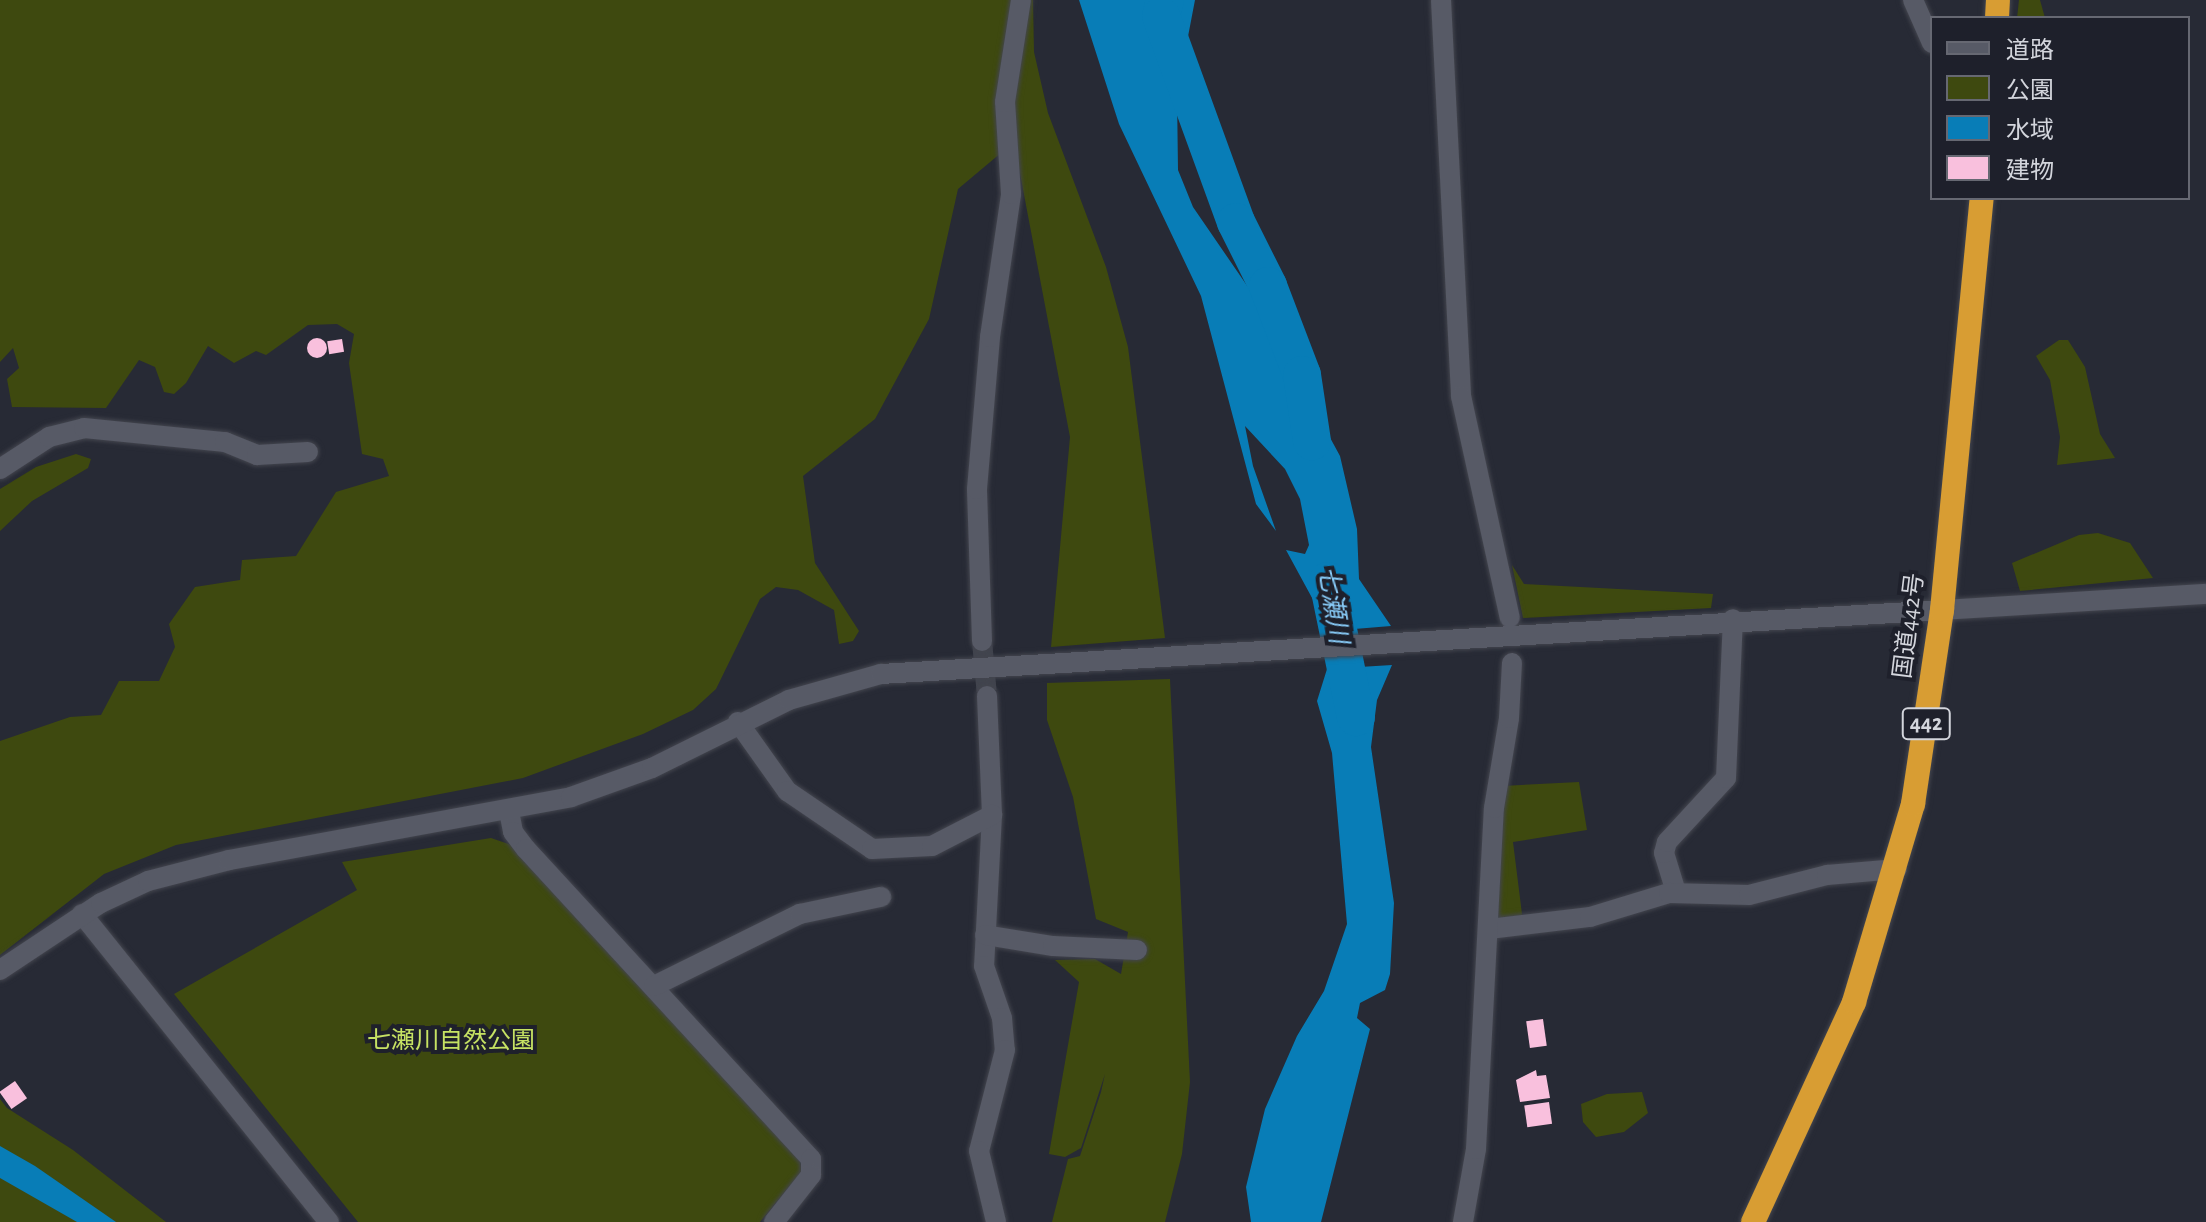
<!DOCTYPE html>
<meta charset="utf-8">
<style>
body{margin:0}
#map{position:relative;width:2206px;height:1222px;overflow:hidden;background:#272a35;font-family:"Alegreya Sans","Noto Sans JP",sans-serif}
div>[style]{position:absolute}
[style*='--x']{left:calc(var(--x)*1px);top:calc(var(--y)*1px);width:calc(var(--w)*1px);rotate:calc(var(--a)*1deg)}
.green>*{inset:0;background:#3e490f}
.water>*{inset:0;background:#087db7}
.river>*{height:38px;margin:-19px;padding:0 19px;transform-origin:19px;border-radius:19px;background:#087db7}
.building>*{inset:0;background:#f9c0dd;transform-origin:0 0}
.round{border-radius:50%}
.street-tunnel>*{height:20px;margin-top:-10px;transform-origin:0;background:repeating-linear-gradient(90deg,#41444e 0 20px,transparent 0 30px)}
.roads{filter:drop-shadow(0 0 2px #43454e) drop-shadow(0 0 2px #43454e)}
.street>*{height:20px;margin:-10px;padding:0 10px;transform-origin:10px;border-radius:10px;background:#575a66}
.secondary>*{height:20px;margin:-10px;padding:0 10px;transform-origin:10px;border-radius:10px;background:#575a66}
.highway>*{height:24px;margin:-12px;padding:0 12px;transform-origin:12px;border-radius:12px;background:#d89d33}
span{translate:-50% -50%;white-space:nowrap;text-align:center;line-height:1.15;-webkit-text-stroke:8px #1e202b;paint-order:stroke}
.shield-label span{padding:2px 6px;background:#1e202b;border:2px solid;border-radius:6px;-webkit-text-stroke-width:0}
.shield-label{font-size:22px;color:#d3d5dc;font-weight:700}
.street-label{font-size:24px;color:#d3d5dc}
.park-label{font-size:24px;color:#c6e263}
.water-label{font-size:26px;color:#88cbf8;font-style:italic}
.legend{position:absolute;left:1930px;top:16px;width:260px;height:184px;box-sizing:border-box;background:#1e202b;border:2px solid #666872;margin:0;padding:10px 14px;list-style:none;font-size:24px;color:#d3d5dc}
.legend li{display:flex;align-items:center;gap:16px;height:40px}
.legend b{width:40px;border:2px solid #666872}
</style>
<div id="map">
<div class="green">
<i style="clip-path:polygon(0 0,1033px 0,1034px 52px,1048px 113px,1106px 267px,1128px 347px,1165px 638px,1051px 647px,1070px 437px,1014px 142px,958px 189px,929px 319px,875px 419px,803px 476px,815px 563px,859px 631px,853px 641px,839px 644px,834px 610px,798px 590px,776px 587px,760px 599px,716px 689px,693px 710px,643px 734px,523px 778px,176px 845px,104px 874px,0 955px,0 741px,70px 717px,101px 715px,119px 681px,159px 681px,175px 647px,169px 624px,195px 587px,240px 580px,242px 560px,296px 556px,336px 492px,389px 476px,383px 459px,362px 454px,349px 363px,354px 334px,337px 324px,308px 325px,266px 355px,256px 351px,234px 363px,208px 346px,186px 383px,174px 394px,164px 392px,155px 367px,139px 360px,106px 408px,12px 407px,7px 379px,19px 368px,13px 348px,0 362px)"></i>
<i style="clip-path:polygon(2019px 0,2040px 0,2045px 18px,2017px 18px)"></i>
<i style="clip-path:polygon(2059px 340px,2068px 340px,2085px 367px,2100px 434px,2115px 458px,2057px 465px,2060px 437px,2050px 380px,2036px 356px)"></i>
<i style="clip-path:polygon(76px 454px,91px 459px,88px 468px,32px 501px,0 531px,0 489px,36px 467px)"></i>
<i style="clip-path:polygon(2098px 533px,2130px 543px,2153px 578px,2020px 591px,2012px 563px,2079px 535px)"></i>
<i style="clip-path:polygon(1512px 565px,1524px 584px,1713px 594px,1711px 608px,1523px 618px)"></i>
<i style="clip-path:polygon(1170px 679px,1190px 1082px,1182px 1154px,1165px 1222px,1052px 1222px,1068px 1159px,1080px 1156px,1101px 1092px,1105px 1074px,1081px 1148px,1065px 1157px,1049px 1154px,1079px 982px,1055px 960px,1095px 959px,1121px 974px,1128px 932px,1096px 919px,1073px 797px,1047px 720px,1047px 683px)"></i>
<i style="clip-path:polygon(1579px 782px,1587px 830px,1513px 842px,1523px 922px,1498px 919px,1502px 786px)"></i>
<i style="clip-path:polygon(491px 838px,514px 846px,800px 1160px,801px 1172px,760px 1222px,358px 1222px,174px 994px,357px 890px,342px 862px)"></i>
<i style="clip-path:polygon(1642px 1092px,1648px 1113px,1624px 1132px,1596px 1137px,1583px 1122px,1581px 1104px,1607px 1094px)"></i>
<i style="clip-path:polygon(0 1099px,7px 1108px,73px 1150px,166px 1222px,0 1222px)"></i>
</div>
<div class="water">
<i style="clip-path:polygon(1079px 0,1195px 0,1177px 94px,1178px 170px,1193px 207px,1250px 290px,1340px 456px,1357px 529px,1359px 579px,1391px 626px,1330px 631px,1286px 550px,1305px 554px,1309px 545px,1300px 499px,1285px 469px,1245px 426px,1253px 466px,1276px 531px,1256px 504px,1201px 296px,1119px 124px)"></i>
<i style="clip-path:polygon(1392px 665px,1377px 700px,1371px 747px,1394px 903px,1390px 974px,1385px 990px,1360px 1003px,1357px 1018px,1370px 1029px,1321px 1222px,1251px 1222px,1246px 1187px,1265px 1109px,1297px 1036px,1324px 991px,1347px 924px,1332px 753px,1317px 701px,1327px 669px)"></i>
<i style="clip-path:polygon(0 1146px,35px 1166px,116px 1222px,77px 1222px,0 1178px)"></i>
</div>
<div class="river">
<i style="--x:1165;--y:0;--w:16;--a:104"></i>
<i style="--x:1161;--y:16;--w:219;--a:70"></i>
<i style="--x:1236;--y:222;--w:72;--a:63.4"></i>
<i style="--x:1268;--y:286;--w:95;--a:69.1"></i>
<i style="--x:1302;--y:375;--w:67;--a:81.4"></i>
<i style="--x:1328;--y:581;--w:139;--a:78.4"></i>
</div>
<div class="building">
<i class="round" style="left:307px;top:338px;width:20px;height:20px"></i>
<i style="left:342px;top:339px;width:13px;height:15px;rotate:81deg"></i>
<i style="left:1543px;top:1019px;width:27px;height:17px;rotate:82deg"></i>
<i style="clip-path:polygon(1536px 1070px,1537px 1076px,1546px 1075px,1550px 1098px,1520px 1102px,1516px 1080px)"></i>
<i style="left:15px;top:1081px;width:21px;height:19px;rotate:55deg"></i>
<i style="left:1549px;top:1102px;width:22px;height:25px;rotate:82deg"></i>
</div>
<div class="street-tunnel">
<i style="--x:982;--y:641;--w:55;--a:84.8"></i>
</div>
<div class="roads">
<div class="street">
<i style="--x:1441;--y:0;--w:397;--a:87.1"></i>
<i style="--x:1461;--y:396;--w:227;--a:77.6"></i>
<i style="--x:1913;--y:0;--w:47;--a:66.2"></i>
<i style="--x:0;--y:469;--w:59;--a:-33.1"></i>
<i style="--x:49;--y:437;--w:36;--a:-14"></i>
<i style="--x:84;--y:428;--w:142;--a:5.7"></i>
<i style="--x:225;--y:442;--w:35;--a:22"></i>
<i style="--x:257;--y:455;--w:51;--a:-3.4"></i>
<i style="--x:1942;--y:610;--w:264;--a:-3.5"></i>
<i style="--x:982;--y:641;--w:152;--a:-91.9"></i>
<i style="--x:977;--y:489;--w:153;--a:-85.1"></i>
<i style="--x:990;--y:337;--w:145;--a:-81.6"></i>
<i style="--x:1011;--y:194;--w:92;--a:-93.7"></i>
<i style="--x:1005;--y:102;--w:103;--a:-81.1"></i>
<i style="--x:987;--y:696;--w:119;--a:87.6"></i>
<i style="--x:992;--y:815;--w:151;--a:93"></i>
<i style="--x:984;--y:966;--w:55;--a:70.9"></i>
<i style="--x:1002;--y:1018;--w:32;--a:85"></i>
<i style="--x:1005;--y:1050;--w:104;--a:104.4"></i>
<i style="--x:979;--y:1151;--w:73;--a:76.5"></i>
<i style="--x:738;--y:722;--w:85;--a:54.6"></i>
<i style="--x:787;--y:791;--w:103;--a:34.3"></i>
<i style="--x:872;--y:849;--w:60;--a:-2.9"></i>
<i style="--x:932;--y:846;--w:68;--a:-27.3"></i>
<i style="--x:509;--y:811;--w:21;--a:79"></i>
<i style="--x:513;--y:832;--w:21;--a:53"></i>
<i style="--x:526;--y:849;--w:421;--a:47.4"></i>
<i style="--x:811;--y:1159;--w:16;--a:90"></i>
<i style="--x:811;--y:1175;--w:60;--a:128.2"></i>
<i style="--x:1676;--y:892;--w:41;--a:-107.1"></i>
<i style="--x:1664;--y:853;--w:11;--a:-75"></i>
<i style="--x:1667;--y:842;--w:87;--a:-47.3"></i>
<i style="--x:1726;--y:778;--w:159;--a:-87.5"></i>
<i style="--x:1489;--y:929;--w:102;--a:-6.8"></i>
<i style="--x:1590;--y:917;--w:83;--a:-16.9"></i>
<i style="--x:1669;--y:893;--w:80;--a:1.4"></i>
<i style="--x:1749;--y:895;--w:81;--a:-14.4"></i>
<i style="--x:1827;--y:875;--w:70;--a:-4.9"></i>
<i style="--x:985;--y:935;--w:69;--a:9.2"></i>
<i style="--x:1053;--y:946;--w:84;--a:2.7"></i>
<i style="--x:654;--y:986;--w:163;--a:-26.3"></i>
<i style="--x:800;--y:914;--w:83;--a:-11.9"></i>
<i style="--x:1463;--y:1222;--w:74;--a:-79.9"></i>
<i style="--x:1476;--y:1149;--w:341;--a:-87"></i>
<i style="--x:1494;--y:808;--w:91;--a:-80.5"></i>
<i style="--x:1509;--y:718;--w:55;--a:-86.9"></i>
</div>
<div class="secondary">
<i style="--x:82;--y:914;--w:395;--a:51.3"></i>
<i style="--x:0;--y:970;--w:121;--a:-33.6"></i>
<i style="--x:101;--y:903;--w:52;--a:-25.1"></i>
<i style="--x:148;--y:881;--w:84;--a:-14.5"></i>
<i style="--x:229;--y:860;--w:348;--a:-10.4"></i>
<i style="--x:571;--y:797;--w:86;--a:-19.7"></i>
<i style="--x:652;--y:768;--w:153;--a:-26.4"></i>
<i style="--x:789;--y:700;--w:96;--a:-15.8"></i>
<i style="--x:881;--y:674;--w:1063;--a:-3.45"></i>
</div>
<div class="highway">
<i style="--x:1997;--y:18;--w:18;--a:-87"></i>
<i style="--x:1753;--y:1222;--w:242;--a:-65.3"></i>
<i style="--x:1854;--y:1002;--w:207;--a:-73.4"></i>
<i style="--x:1913;--y:804;--w:196;--a:-81.5"></i>
<i style="--x:1942;--y:610;--w:414;--a:-84.5"></i>
</div>
</div>
<div class="shield-label">
<span style="left:1926px;top:724px">442</span>
</div>
<div class="street-label">
<span style="left:1910px;top:626px;rotate:-83deg">国道442号</span>
</div>
<div class="park-label">
<span style="left:451px;top:1042px">七瀬川自然公園</span>
</div>
<div class="water-label">
<span style="left:1332px;top:605px;rotate:81deg">七瀬川</span>
</div>
<ul class="legend">
<li><b style="height:10px;background:#575a66"></b>道路</li>
<li><b style="height:22px;background:#3e490f"></b>公園</li>
<li><b style="height:22px;background:#087db7"></b>水域</li>
<li><b style="height:22px;background:#f9c0dd"></b>建物</li>
</ul>
</div>
